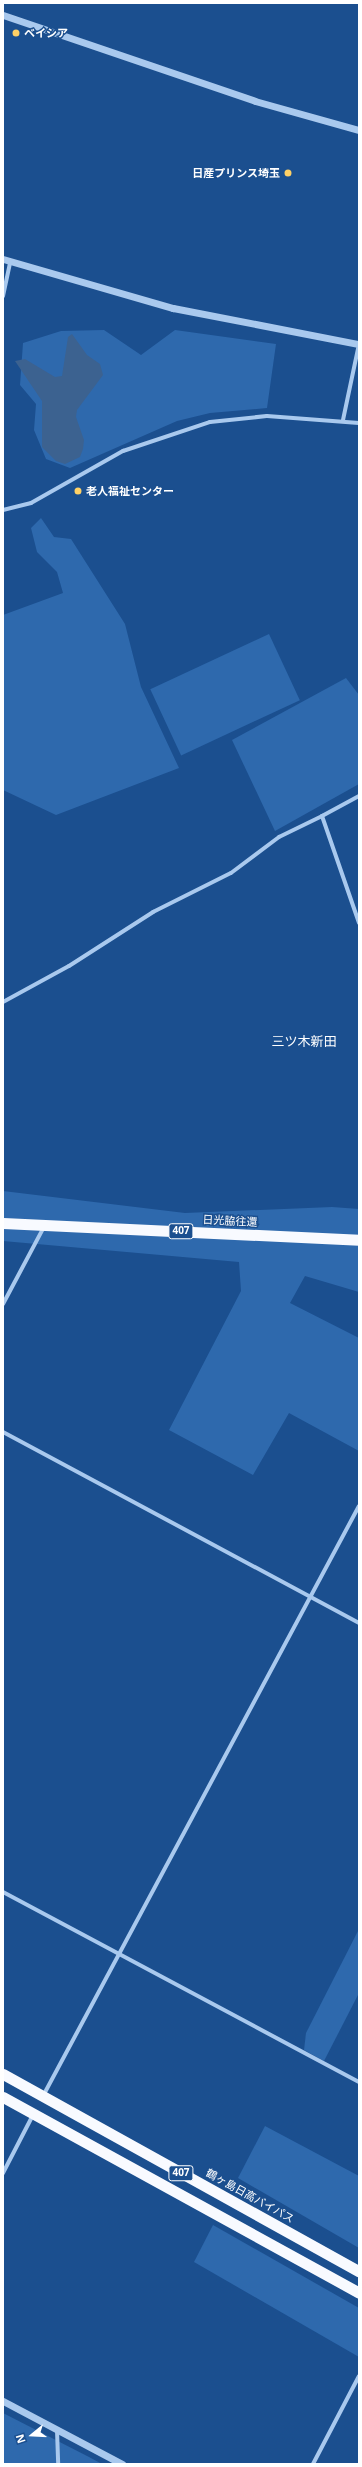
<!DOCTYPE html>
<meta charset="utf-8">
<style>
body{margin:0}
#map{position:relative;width:362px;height:2467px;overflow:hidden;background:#1b4f8f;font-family:"Noto Sans","Noto Sans JP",sans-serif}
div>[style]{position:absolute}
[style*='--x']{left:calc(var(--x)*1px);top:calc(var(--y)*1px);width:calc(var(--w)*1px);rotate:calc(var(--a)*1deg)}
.green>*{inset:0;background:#2e69ad;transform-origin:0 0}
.water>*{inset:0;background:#3c6290}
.minor>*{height:4px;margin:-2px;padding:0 2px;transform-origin:2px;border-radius:2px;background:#a9c9ee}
.tertiary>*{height:7px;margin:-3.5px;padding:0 3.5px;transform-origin:3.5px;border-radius:3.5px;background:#a9c9ee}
.trunk>*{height:11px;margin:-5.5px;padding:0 5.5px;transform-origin:5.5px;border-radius:5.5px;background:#f8faff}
.dots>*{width:11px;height:11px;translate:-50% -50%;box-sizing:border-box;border:2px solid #1b4f8f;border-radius:50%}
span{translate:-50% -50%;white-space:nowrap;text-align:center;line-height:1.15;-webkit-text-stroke:3px #1b4f8f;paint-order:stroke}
.shield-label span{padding:1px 3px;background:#1b4f8f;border:1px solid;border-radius:3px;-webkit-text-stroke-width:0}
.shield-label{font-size:10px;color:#fff;font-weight:700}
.poi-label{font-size:11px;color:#fff;font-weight:700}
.left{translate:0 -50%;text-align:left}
.right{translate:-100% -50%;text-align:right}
.street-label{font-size:11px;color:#fff}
.quarter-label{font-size:13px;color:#fff}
.frame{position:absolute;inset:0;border:4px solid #fff;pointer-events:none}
.north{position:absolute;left:12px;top:2415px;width:40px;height:40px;-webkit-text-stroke:3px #1b4f8f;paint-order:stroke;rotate:252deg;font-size:11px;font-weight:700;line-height:16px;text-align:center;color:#fff}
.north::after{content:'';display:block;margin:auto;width:14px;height:18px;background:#fff;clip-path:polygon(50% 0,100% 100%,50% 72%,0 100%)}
</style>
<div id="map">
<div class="green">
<i style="clip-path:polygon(104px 330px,141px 355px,175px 330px,276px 344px,267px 408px,210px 413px,177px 421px,70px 468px,46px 459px,34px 430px,36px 404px,20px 385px,23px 343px,61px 331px)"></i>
<i style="clip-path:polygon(41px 518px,54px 537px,71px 539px,125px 624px,141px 687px,179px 768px,56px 815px,3px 790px,3px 615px,63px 593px,57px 572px,37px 552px,31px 528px)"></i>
<i style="left:269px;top:634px;width:73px;height:131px;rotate:65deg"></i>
<i style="clip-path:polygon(346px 678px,359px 695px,359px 784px,275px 831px,232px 740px)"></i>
<i style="clip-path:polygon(3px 1191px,185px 1213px,332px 1207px,359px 1209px,359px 1292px,305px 1276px,290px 1303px,359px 1338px,359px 1451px,289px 1413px,253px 1475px,169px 1430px,241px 1291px,239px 1262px,3px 1241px)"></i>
<i style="clip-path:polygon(359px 1929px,359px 1993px,324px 2061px,304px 2050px,306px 2033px)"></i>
<i style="clip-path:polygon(265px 2126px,359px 2176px,359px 2248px,238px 2178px)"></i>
<i style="clip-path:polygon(213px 2225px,359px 2308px,359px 2357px,194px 2262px)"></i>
<i style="clip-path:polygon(3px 2413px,89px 2457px,102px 2464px,3px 2464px)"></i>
</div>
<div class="water">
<i style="clip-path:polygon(72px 334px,87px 355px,100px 364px,103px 375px,77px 410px,76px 417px,84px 440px,83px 449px,80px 457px,65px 464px,56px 461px,42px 447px,42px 401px,15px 361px,25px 359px,55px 377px,62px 376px,68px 337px)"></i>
</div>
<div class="minor">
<i style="--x:3;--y:296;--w:35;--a:-78"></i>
<i style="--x:343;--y:420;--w:78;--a:-78.1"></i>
<i style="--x:3;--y:510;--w:29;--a:-14"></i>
<i style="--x:31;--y:503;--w:106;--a:-29.5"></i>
<i style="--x:123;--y:451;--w:92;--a:-18.4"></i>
<i style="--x:210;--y:422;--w:57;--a:-6"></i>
<i style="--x:267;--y:416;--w:92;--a:4.4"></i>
<i style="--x:322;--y:816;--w:42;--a:-28.4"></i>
<i style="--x:3;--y:1002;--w:75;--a:-28.6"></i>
<i style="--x:69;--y:966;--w:100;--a:-32.7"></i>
<i style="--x:153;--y:912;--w:87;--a:-26.6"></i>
<i style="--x:231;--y:873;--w:60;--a:-36.9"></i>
<i style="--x:279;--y:837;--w:48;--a:-26"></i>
<i style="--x:322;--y:816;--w:113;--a:70.9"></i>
<i style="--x:3;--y:1304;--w:87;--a:-62"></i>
<i style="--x:3;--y:1432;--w:404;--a:28.2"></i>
<i style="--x:3;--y:1892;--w:404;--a:28.1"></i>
<i style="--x:43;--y:2096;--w:669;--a:-61.83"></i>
<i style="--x:3;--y:2173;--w:65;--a:-62.7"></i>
<i style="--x:57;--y:2430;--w:34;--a:88"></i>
<i style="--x:313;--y:2464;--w:99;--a:-62.4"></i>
</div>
<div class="tertiary">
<i style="--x:3;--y:15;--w:266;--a:18.8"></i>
<i style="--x:255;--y:101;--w:108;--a:15.6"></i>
<i style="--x:3;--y:259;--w:177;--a:16.1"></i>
<i style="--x:173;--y:308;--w:189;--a:11"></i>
<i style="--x:3;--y:2401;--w:135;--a:27.9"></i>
</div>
<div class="trunk">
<i style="--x:3;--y:1223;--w:356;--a:2.7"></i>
<i style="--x:3;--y:2074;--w:407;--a:29"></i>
<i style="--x:3;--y:2097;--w:406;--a:28.8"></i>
</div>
<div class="dots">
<i style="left:16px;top:33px;background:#ffd166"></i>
<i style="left:288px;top:173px;background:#ffd166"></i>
<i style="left:78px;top:491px;background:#ffd166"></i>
</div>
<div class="shield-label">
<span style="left:181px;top:1231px">407</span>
<span style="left:181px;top:2173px">407</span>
</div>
<div class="poi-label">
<span class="left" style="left:24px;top:33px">ベイシア</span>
<span class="right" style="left:280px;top:173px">日産プリンス埼玉</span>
<span class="left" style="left:86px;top:491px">老人福祉センター</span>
</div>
<div class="street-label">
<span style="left:230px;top:1221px;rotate:3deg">日光脇往還</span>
<span style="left:250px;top:2196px;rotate:29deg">鶴ヶ島日高バイパス</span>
</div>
<div class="quarter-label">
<span style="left:304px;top:1041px">三ツ木新田</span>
</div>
<div class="frame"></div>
<div class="north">N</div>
</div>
